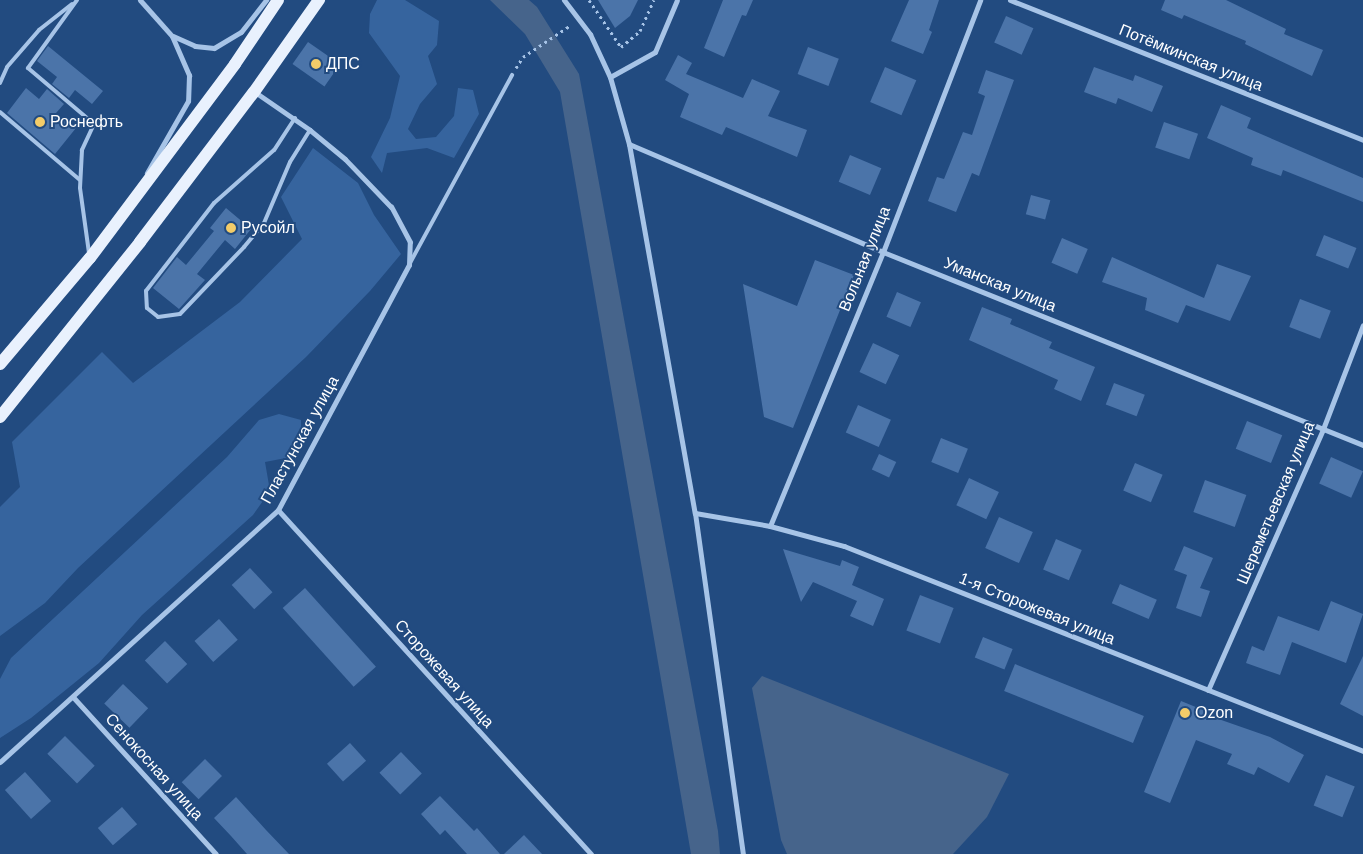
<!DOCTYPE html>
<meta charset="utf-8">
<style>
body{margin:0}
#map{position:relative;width:1363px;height:854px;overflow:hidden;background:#224b80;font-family:Helvetica,sans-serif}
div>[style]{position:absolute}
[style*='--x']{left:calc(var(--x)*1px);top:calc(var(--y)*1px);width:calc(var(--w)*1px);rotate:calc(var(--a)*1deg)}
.green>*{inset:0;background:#36649e}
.water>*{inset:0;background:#46648b}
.building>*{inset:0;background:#4b74a9;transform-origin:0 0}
.path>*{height:3px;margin-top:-1.5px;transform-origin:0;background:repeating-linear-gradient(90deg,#a7c4e7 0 2.5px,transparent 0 6.5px)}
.lane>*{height:4px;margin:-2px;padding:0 2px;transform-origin:2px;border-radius:2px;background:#a7c4e7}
.street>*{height:5px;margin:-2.5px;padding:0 2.5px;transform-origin:2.5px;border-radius:2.5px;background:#a7c4e7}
.primary>*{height:12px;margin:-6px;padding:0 6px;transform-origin:6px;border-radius:6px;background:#e9f1fd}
.dots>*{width:14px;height:14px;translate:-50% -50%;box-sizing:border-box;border:2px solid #224b80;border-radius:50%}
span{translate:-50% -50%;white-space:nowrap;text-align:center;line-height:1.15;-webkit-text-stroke:4px #224b80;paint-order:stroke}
.street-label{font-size:16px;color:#fff}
.poi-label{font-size:16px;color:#fff}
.left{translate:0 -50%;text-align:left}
</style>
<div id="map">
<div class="green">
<i style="clip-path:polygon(377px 0,405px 0,439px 21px,437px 45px,428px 56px,437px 84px,420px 104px,408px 129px,416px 139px,436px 137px,454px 116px,458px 88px,473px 90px,479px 114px,454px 158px,427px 148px,387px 153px,382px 173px,371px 157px,390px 118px,400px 76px,369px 33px,370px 14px)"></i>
<i style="clip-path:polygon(313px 148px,358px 183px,374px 215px,401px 254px,370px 291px,306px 357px,78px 568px,45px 603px,0 636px,0 507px,20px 487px,12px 442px,102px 352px,133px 383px,240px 302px,302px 239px,281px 197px)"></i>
<i style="clip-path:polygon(279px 414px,301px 420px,301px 443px,291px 457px,265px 462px,270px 491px,253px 515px,142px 615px,99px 663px,31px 718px,0 738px,0 679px,11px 658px,227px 457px,259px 420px)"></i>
</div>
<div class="water">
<i style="clip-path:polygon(490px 0,529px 0,537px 7px,579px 74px,718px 831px,720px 854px,691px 854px,560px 92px,525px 34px)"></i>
<i style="clip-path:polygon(762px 676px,1009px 774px,987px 817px,953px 854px,787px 854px,781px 840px,752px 688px)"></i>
</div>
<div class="building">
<i style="clip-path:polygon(598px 0,638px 0,630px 16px,615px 28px)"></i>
<i style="clip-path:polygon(723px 0,753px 0,746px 16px,742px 15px,724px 57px,704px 48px)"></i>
<i style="clip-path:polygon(909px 0,939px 0,929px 30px,932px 32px,923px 54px,891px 41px)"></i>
<i style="clip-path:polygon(1165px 0,1226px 0,1286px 29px,1284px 34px,1323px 50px,1312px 76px,1245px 44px,1246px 41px,1184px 15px,1182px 19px,1161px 10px)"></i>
<i style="left:1006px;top:16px;width:30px;height:29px;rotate:24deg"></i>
<i style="left:308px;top:42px;width:39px;height:27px;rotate:35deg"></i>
<i style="clip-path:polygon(48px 46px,103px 91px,92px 104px,75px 90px,69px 98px,52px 84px,57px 77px,37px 61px)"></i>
<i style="left:808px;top:47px;width:33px;height:29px;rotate:21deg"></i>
<i style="clip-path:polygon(678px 55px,692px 63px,686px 74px,743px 98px,752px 79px,780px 91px,768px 116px,807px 130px,797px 157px,726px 127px,722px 135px,680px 117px,689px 94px,665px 80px)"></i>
<i style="left:885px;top:67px;width:34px;height:38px;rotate:23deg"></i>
<i style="clip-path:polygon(1094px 67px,1133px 81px,1135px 75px,1163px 86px,1152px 112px,1118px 98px,1116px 104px,1084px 92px)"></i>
<i style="clip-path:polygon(986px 70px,1014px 80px,979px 176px,972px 173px,956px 212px,928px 201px,937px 177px,944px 179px,963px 132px,972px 135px,985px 96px,978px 93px)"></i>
<i style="clip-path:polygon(26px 88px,39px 99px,47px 89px,64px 104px,56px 113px,76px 128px,55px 154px,7px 113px)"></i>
<i style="clip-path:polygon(1221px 105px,1251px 118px,1247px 128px,1363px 178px,1363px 202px,1283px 170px,1281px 176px,1251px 165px,1253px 158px,1207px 138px)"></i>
<i style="left:1164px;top:122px;width:36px;height:27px;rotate:19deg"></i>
<i style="left:850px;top:155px;width:34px;height:29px;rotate:23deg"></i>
<i style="left:1031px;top:195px;width:20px;height:20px;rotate:15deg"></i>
<i style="clip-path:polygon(226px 208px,251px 229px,235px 249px,225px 240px,197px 274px,205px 280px,179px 309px,153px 288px,177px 257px,186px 265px,214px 231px,210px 228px)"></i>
<i style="left:1324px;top:235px;width:35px;height:22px;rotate:22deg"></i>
<i style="left:1062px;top:238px;width:28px;height:27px;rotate:23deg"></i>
<i style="clip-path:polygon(1112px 257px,1204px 298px,1217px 264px,1251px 276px,1230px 321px,1186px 305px,1178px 323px,1145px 310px,1147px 298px,1102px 282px)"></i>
<i style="clip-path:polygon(815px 260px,854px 275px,793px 428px,764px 417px,743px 284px,797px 306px)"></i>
<i style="left:897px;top:292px;width:26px;height:27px;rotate:23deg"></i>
<i style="left:1300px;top:299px;width:33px;height:30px;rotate:21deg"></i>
<i style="clip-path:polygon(982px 307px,1012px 319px,1010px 324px,1052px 342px,1049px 348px,1095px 367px,1081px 401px,1054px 389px,1058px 380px,969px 340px)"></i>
<i style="left:873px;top:343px;width:29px;height:32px;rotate:25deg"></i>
<i style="left:1114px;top:383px;width:33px;height:23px;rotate:21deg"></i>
<i style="left:858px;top:405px;width:36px;height:30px;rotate:24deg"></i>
<i style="left:1247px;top:421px;width:38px;height:30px;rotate:22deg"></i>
<i style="left:941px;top:438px;width:29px;height:26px;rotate:22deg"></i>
<i style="left:879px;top:454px;width:19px;height:17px;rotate:25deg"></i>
<i style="left:1331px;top:457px;width:35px;height:29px;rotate:24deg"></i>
<i style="left:1135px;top:463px;width:30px;height:30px;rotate:23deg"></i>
<i style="left:969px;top:478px;width:33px;height:30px;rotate:25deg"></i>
<i style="left:1205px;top:480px;width:44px;height:34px;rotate:20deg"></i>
<i style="left:999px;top:517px;width:37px;height:34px;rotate:24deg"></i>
<i style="left:1056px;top:539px;width:28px;height:33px;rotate:23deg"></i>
<i style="clip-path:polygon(1184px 546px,1213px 558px,1200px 588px,1210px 591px,1201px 617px,1176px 608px,1187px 575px,1174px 570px)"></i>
<i style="clip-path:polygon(783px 549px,840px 566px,842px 560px,859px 567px,852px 585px,884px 599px,873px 626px,850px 616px,857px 601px,813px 582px,801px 602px)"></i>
<i style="left:250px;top:568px;width:33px;height:25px;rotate:47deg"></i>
<i style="left:1120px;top:584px;width:40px;height:21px;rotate:23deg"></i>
<i style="left:305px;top:588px;width:106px;height:30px;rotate:48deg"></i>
<i style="left:920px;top:595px;width:36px;height:38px;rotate:21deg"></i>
<i style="clip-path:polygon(1331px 601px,1363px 614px,1346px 663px,1292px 642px,1280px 675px,1246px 663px,1252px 646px,1264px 651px,1278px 616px,1319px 631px)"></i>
<i style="left:219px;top:619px;width:28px;height:33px;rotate:48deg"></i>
<i style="left:983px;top:637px;width:32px;height:22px;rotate:22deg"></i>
<i style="left:165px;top:641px;width:32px;height:28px;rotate:46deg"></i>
<i style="clip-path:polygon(1363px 656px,1363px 716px,1340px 704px)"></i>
<i style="left:1015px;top:664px;width:139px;height:29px;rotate:22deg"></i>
<i style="left:123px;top:684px;width:35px;height:27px;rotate:44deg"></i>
<i style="clip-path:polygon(1181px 701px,1208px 712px,1207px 715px,1270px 737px,1304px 755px,1289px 783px,1258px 767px,1254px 775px,1227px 764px,1232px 754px,1196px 740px,1170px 803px,1144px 792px)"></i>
<i style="left:65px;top:736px;width:42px;height:25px;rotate:45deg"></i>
<i style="left:350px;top:743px;width:24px;height:31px;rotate:48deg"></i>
<i style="left:401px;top:752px;width:30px;height:30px;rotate:46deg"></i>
<i style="left:205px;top:759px;width:24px;height:33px;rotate:45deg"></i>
<i style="left:25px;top:772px;width:39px;height:27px;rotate:48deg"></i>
<i style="left:1326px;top:775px;width:31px;height:33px;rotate:22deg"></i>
<i style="clip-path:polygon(440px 796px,474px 831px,477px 828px,500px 854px,467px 854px,445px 830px,440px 835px,421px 814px)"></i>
<i style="clip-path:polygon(236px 797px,266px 830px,289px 854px,247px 854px,231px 836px,214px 818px)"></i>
<i style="left:122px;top:807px;width:23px;height:32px;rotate:49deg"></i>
<i style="clip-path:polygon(524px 835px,542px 854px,504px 854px)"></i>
</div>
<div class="path">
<i style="--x:589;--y:0;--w:57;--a:55.8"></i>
<i style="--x:621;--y:47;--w:25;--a:-40"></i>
<i style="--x:640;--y:31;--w:34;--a:-66"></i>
<i style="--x:516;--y:68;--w:13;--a:-58"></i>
<i style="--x:523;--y:57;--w:58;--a:-33.7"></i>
</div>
<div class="lane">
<i style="--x:77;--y:0;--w:84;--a:125.8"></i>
<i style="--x:28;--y:68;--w:87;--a:40.3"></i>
<i style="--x:94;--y:124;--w:29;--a:115"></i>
<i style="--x:82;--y:150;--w:38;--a:93"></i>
<i style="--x:80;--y:188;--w:66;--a:82.1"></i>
<i style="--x:0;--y:83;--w:17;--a:-66"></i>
<i style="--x:7;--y:67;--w:49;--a:-49.1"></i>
<i style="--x:39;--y:30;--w:42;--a:-38.2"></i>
<i style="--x:0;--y:112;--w:105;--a:40.4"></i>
<i style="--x:295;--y:118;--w:38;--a:123"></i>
<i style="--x:274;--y:150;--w:80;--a:138.5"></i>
<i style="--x:214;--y:203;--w:111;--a:127.7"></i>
<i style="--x:146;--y:291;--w:17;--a:87"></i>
<i style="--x:147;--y:308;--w:14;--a:39"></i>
<i style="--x:158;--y:317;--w:22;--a:-8"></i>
<i style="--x:180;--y:314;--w:93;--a:-46.3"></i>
<i style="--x:244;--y:247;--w:31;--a:-50"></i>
<i style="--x:264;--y:223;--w:66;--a:-66.9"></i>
<i style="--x:290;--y:162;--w:38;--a:-58"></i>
<i style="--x:410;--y:263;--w:214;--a:-61.5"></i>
</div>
<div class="street">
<i style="--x:140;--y:0;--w:48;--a:48.4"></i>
<i style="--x:172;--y:36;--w:43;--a:66.4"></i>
<i style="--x:189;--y:75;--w:26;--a:92"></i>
<i style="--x:188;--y:101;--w:83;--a:119.7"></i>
<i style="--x:564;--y:0;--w:43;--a:52.6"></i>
<i style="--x:590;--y:34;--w:47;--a:65.1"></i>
<i style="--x:610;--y:77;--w:70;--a:74.2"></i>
<i style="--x:629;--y:144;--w:375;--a:79.9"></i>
<i style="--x:695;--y:513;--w:344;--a:82"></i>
<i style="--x:1010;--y:0;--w:380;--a:21.6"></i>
<i style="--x:173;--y:36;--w:24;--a:24"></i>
<i style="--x:195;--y:46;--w:19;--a:6"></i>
<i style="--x:214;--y:48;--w:31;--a:-31"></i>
<i style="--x:241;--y:32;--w:41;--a:-52"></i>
<i style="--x:610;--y:77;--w:51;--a:-29.1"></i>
<i style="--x:655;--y:52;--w:56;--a:-67.1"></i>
<i style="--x:629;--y:144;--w:276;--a:23"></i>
<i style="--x:883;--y:252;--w:517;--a:21.9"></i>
<i style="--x:278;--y:510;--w:465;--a:47.7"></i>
<i style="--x:695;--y:513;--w:76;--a:9.8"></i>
<i style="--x:770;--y:526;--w:77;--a:15.1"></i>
<i style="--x:844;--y:546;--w:558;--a:21.55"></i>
<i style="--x:770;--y:526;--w:296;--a:-67.6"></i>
<i style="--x:883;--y:252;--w:270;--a:-68.9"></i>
<i style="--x:1208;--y:690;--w:285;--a:-66.2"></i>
<i style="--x:1323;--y:429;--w:111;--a:-69"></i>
<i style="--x:73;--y:697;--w:212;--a:47.7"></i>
<i style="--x:0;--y:762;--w:375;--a:-42.2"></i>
<i style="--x:278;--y:510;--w:278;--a:-61.9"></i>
<i style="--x:409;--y:265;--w:23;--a:-88"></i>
<i style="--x:410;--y:242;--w:40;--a:-118"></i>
<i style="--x:391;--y:207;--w:66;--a:-133.8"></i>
<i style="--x:345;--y:159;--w:45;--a:-140.4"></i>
<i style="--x:310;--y:130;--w:67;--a:-145.4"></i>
</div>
<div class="primary">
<i style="--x:0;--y:364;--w:139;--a:-49.7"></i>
<i style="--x:90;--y:258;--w:242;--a:-53.2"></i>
<i style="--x:235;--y:64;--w:77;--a:-56.1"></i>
<i style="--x:0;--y:417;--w:224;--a:-51.3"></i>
<i style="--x:140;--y:242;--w:188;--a:-52.8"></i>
<i style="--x:254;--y:92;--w:113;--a:-54.8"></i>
</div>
<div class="dots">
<i style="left:316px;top:64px;background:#f3cc69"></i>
<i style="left:40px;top:122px;background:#f3cc69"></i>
<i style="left:231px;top:228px;background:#f3cc69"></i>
<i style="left:1185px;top:713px;background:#f3cc69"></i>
</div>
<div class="street-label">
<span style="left:1191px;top:58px;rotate:22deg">Потёмкинская улица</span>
<span style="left:865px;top:259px;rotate:-68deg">Вольная улица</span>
<span style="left:1000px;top:285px;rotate:22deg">Уманская улица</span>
<span style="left:300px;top:440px;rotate:-61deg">Пластунская улица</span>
<span style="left:1276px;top:503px;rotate:-67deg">Шереметьевская улица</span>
<span style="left:1037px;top:609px;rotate:22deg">1-я Сторожевая улица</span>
<span style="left:444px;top:674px;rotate:48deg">Сторожевая улица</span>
<span style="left:154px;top:767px;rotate:48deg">Сенокосная улица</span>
</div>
<div class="poi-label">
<span class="left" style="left:326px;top:64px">ДПС</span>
<span class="left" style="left:50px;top:122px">Роснефть</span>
<span class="left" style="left:241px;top:228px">Русойл</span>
<span class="left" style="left:1195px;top:713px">Ozon</span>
</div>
</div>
